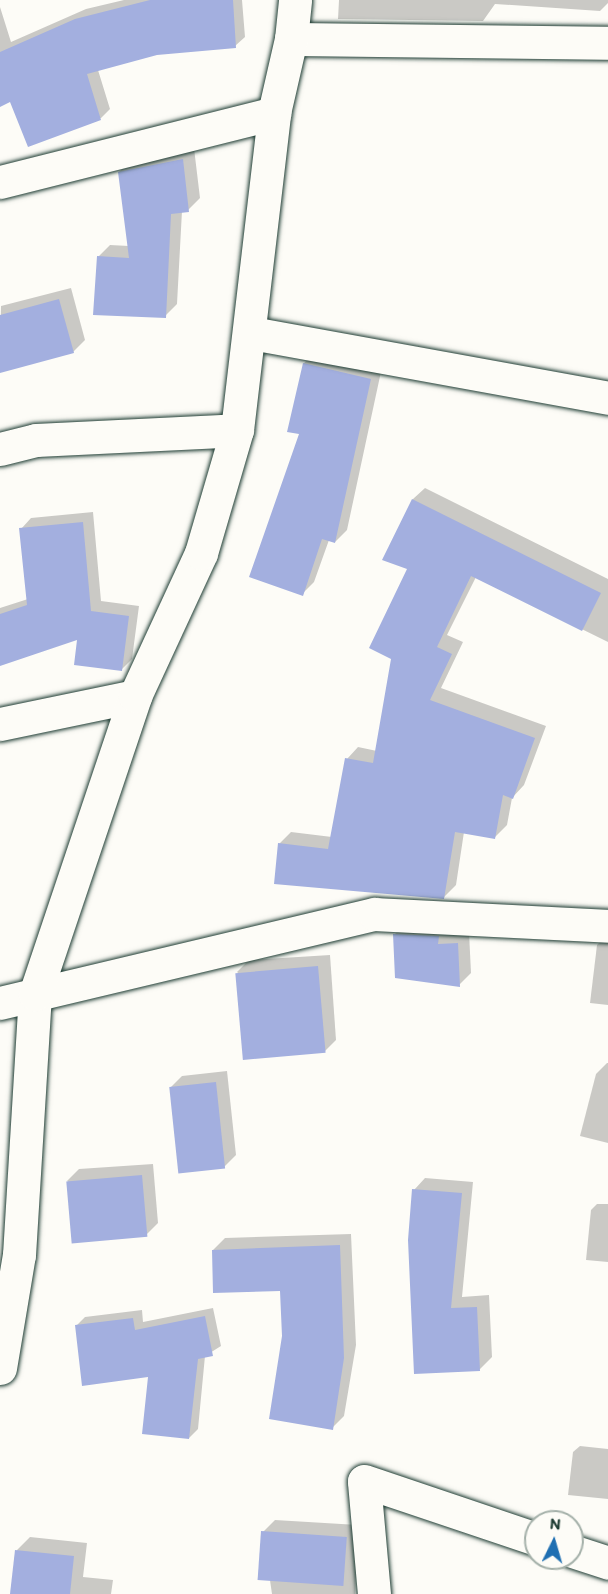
<!DOCTYPE html>
<style>
body{margin:0}
#map{position:relative;width:608px;height:1594px;overflow:hidden;background:#fdfcf7;font-family:Itim,sans-serif}
div>[style]{position:absolute}
[style*='--x']{left:calc(var(--x)*1px);top:calc(var(--y)*1px);width:calc(var(--w)*1px);rotate:calc(var(--a)*1deg)}
.shadow>*{inset:0;background:#0003}
.building>*{inset:0;background:#a3afdf;transform-origin:0 0}
.roads{filter:drop-shadow(0 0 2px #1f3d34) drop-shadow(0 0 2px #1f3d34)}
.minor>*{height:33px;margin:-16.5px;padding:0 16.5px;transform-origin:16.5px;border-radius:16.5px;background:#fdfcf7}
span{translate:-50% -50%;white-space:nowrap;text-align:center;line-height:1.15;-webkit-text-stroke:5px #fdfcf7;paint-order:stroke}
.north{position:absolute;left:524px;top:1510px;width:60px;height:60px;box-sizing:border-box;background:#fdfcf7;border:2px solid #a4b0a9;border-radius:50%;rotate:5deg;font-size:16px;font-weight:700;line-height:24px;text-align:center;color:#1f3d34}
.north::after{content:'';display:block;margin:auto;width:21px;height:27px;background:#1f6fb2;clip-path:polygon(50% 0,100% 100%,50% 72%,0 100%)}
</style>
<div id="map">
<div class="shadow">
<i style="clip-path:polygon(124px 0,242px 0,245px 37px,235px 46px,157px 53px,98px 70px,110px 109px,101px 118px,29px 145px,11px 100px,0 105px,0 7px,11px 42px,86px 9px)"></i>
<i style="clip-path:polygon(339px 0,608px 0,608px 3px,600px 11px,495px 4px,483px 21px,338px 19px)"></i>
<i style="clip-path:polygon(194px 148px,200px 198px,188px 210px,182px 211px,177px 304px,165px 316px,98px 257px,110px 245px,129px 246px,119px 172px,131px 160px)"></i>
<i style="clip-path:polygon(71px 288px,85px 340px,73px 352px,0 356px,1px 306px)"></i>
<i style="clip-path:polygon(316px 352px,382px 367px,347px 530px,335px 542px,329px 540px,314px 582px,302px 594px,304px 363px)"></i>
<i style="clip-path:polygon(425px 488px,608px 579px,608px 642px,476px 577px,447px 635px,463px 642px,441px 688px,546px 726px,524px 785px,512px 798px,507px 825px,495px 837px,464px 832px,456px 885px,444px 897px,279px 844px,291px 832px,332px 837px,347px 759px,358px 747px,377px 751px,409px 568px,384px 559px,413px 499px)"></i>
<i style="clip-path:polygon(93px 512px,101px 601px,139px 606px,132px 659px,121px 670px,79px 638px,0 664px,0 608px,28px 599px,21px 529px,31px 518px)"></i>
<i style="clip-path:polygon(407px 922px,469px 932px,471px 973px,459px 985px,395px 934px)"></i>
<i style="clip-path:polygon(608px 934px,608px 1005px,590px 1003px,597px 945px)"></i>
<i style="clip-path:polygon(330px 955px,336px 1040px,324px 1052px,237px 972px,249px 960px)"></i>
<i style="clip-path:polygon(607px 1063px,608px 1063px,608px 1143px,580px 1136px,596px 1074px)"></i>
<i style="clip-path:polygon(227px 1071px,236px 1155px,224px 1167px,170px 1088px,182px 1076px)"></i>
<i style="clip-path:polygon(153px 1164px,158px 1223px,146px 1235px,67px 1181px,79px 1169px)"></i>
<i style="clip-path:polygon(425px 1178px,473px 1182px,462px 1297px,489px 1295px,492px 1357px,480px 1369px,415px 1372px,414px 1190px)"></i>
<i style="clip-path:polygon(597px 1204px,608px 1204px,608px 1262px,586px 1260px,591px 1210px)"></i>
<i style="clip-path:polygon(351px 1234px,356px 1345px,344px 1416px,332px 1428px,284px 1336px,282px 1289px,213px 1250px,225px 1238px)"></i>
<i style="clip-path:polygon(213px 1308px,221px 1346px,205px 1356px,198px 1429px,189px 1438px,150px 1376px,76px 1326px,85px 1317px,142px 1310px,143px 1322px)"></i>
<i style="clip-path:polygon(580px 1446px,608px 1449px,608px 1499px,568px 1495px,573px 1452px)"></i>
<i style="clip-path:polygon(275px 1520px,358px 1525px,355px 1594px,272px 1594px,263px 1532px)"></i>
<i style="clip-path:polygon(30px 1537px,87px 1543px,83px 1577px,113px 1580px,111px 1594px,11px 1594px,17px 1550px)"></i>
</div>
<div class="building">
<i style="clip-path:polygon(150px 0,233px 0,236px 48px,157px 55px,87px 74px,101px 120px,28px 147px,10px 102px,0 107px,0 52px,75px 19px)"></i>
<i style="clip-path:polygon(183px 159px,189px 212px,171px 214px,166px 318px,93px 315px,97px 256px,129px 258px,118px 172px)"></i>
<i style="clip-path:polygon(59px 299px,74px 353px,0 373px,0 315px)"></i>
<i style="clip-path:polygon(303px 363px,371px 379px,335px 543px,322px 539px,303px 596px,249px 577px,299px 434px,287px 432px)"></i>
<i style="clip-path:polygon(412px 499px,601px 593px,582px 631px,471px 576px,437px 647px,452px 654px,430px 700px,535px 738px,513px 799px,503px 795px,495px 839px,455px 832px,444px 899px,274px 884px,278px 843px,328px 849px,345px 758px,373px 763px,391px 659px,369px 648px,407px 569px,382px 560px)"></i>
<i style="clip-path:polygon(83px 522px,91px 611px,129px 616px,122px 671px,74px 665px,77px 640px,0 666px,0 614px,27px 605px,19px 528px)"></i>
<i style="clip-path:polygon(393px 934px,439px 936px,438px 944px,458px 943px,460px 987px,395px 978px)"></i>
<i style="left:318px;top:966px;width:87px;height:83px;rotate:85deg"></i>
<i style="left:216px;top:1082px;width:87px;height:47px;rotate:84deg"></i>
<i style="left:142px;top:1175px;width:62px;height:76px;rotate:85deg"></i>
<i style="clip-path:polygon(412px 1189px,462px 1193px,451px 1308px,477px 1307px,480px 1371px,414px 1374px,408px 1240px)"></i>
<i style="clip-path:polygon(340px 1245px,344px 1358px,333px 1430px,269px 1419px,282px 1336px,280px 1291px,213px 1293px,212px 1250px)"></i>
<i style="clip-path:polygon(205px 1316px,213px 1356px,198px 1359px,189px 1439px,142px 1434px,148px 1377px,82px 1386px,75px 1325px,133px 1318px,135px 1330px)"></i>
<i style="left:261px;top:1531px;width:86px;height:49px;rotate:4deg"></i>
<i style="clip-path:polygon(15px 1550px,74px 1556px,70px 1594px,10px 1594px)"></i>
</div>
<div class="roads">
<div class="minor">
<i style="--x:291;--y:39;--w:317;--a:0.7"></i>
<i style="--x:0;--y:182;--w:283;--a:-14.1"></i>
<i style="--x:251;--y:333;--w:363;--a:10.3"></i>
<i style="--x:0;--y:449;--w:37;--a:-14"></i>
<i style="--x:36;--y:440;--w:201;--a:-2.8"></i>
<i style="--x:0;--y:724;--w:138;--a:-11.7"></i>
<i style="--x:0;--y:1003;--w:385;--a:-13.4"></i>
<i style="--x:375;--y:914;--w:233;--a:2.9"></i>
<i style="--x:0;--y:1368;--w:115;--a:-80.5"></i>
<i style="--x:19;--y:1255;--w:261;--a:-86.5"></i>
<i style="--x:35;--y:994;--w:314;--a:-71.4"></i>
<i style="--x:135;--y:696;--w:157;--a:-65.2"></i>
<i style="--x:201;--y:553;--w:128;--a:-73.7"></i>
<i style="--x:237;--y:430;--w:319;--a:-83.3"></i>
<i style="--x:274;--y:113;--w:76;--a:-77.1"></i>
<i style="--x:291;--y:39;--w:39;--a:-84"></i>
<i style="--x:572;--y:1551;--w:38;--a:18"></i>
<i style="--x:374;--y:1594;--w:113;--a:-95.1"></i>
<i style="--x:364;--y:1481;--w:182;--a:18.6"></i>
</div>
</div>
<div class="north">N</div>
</div>
